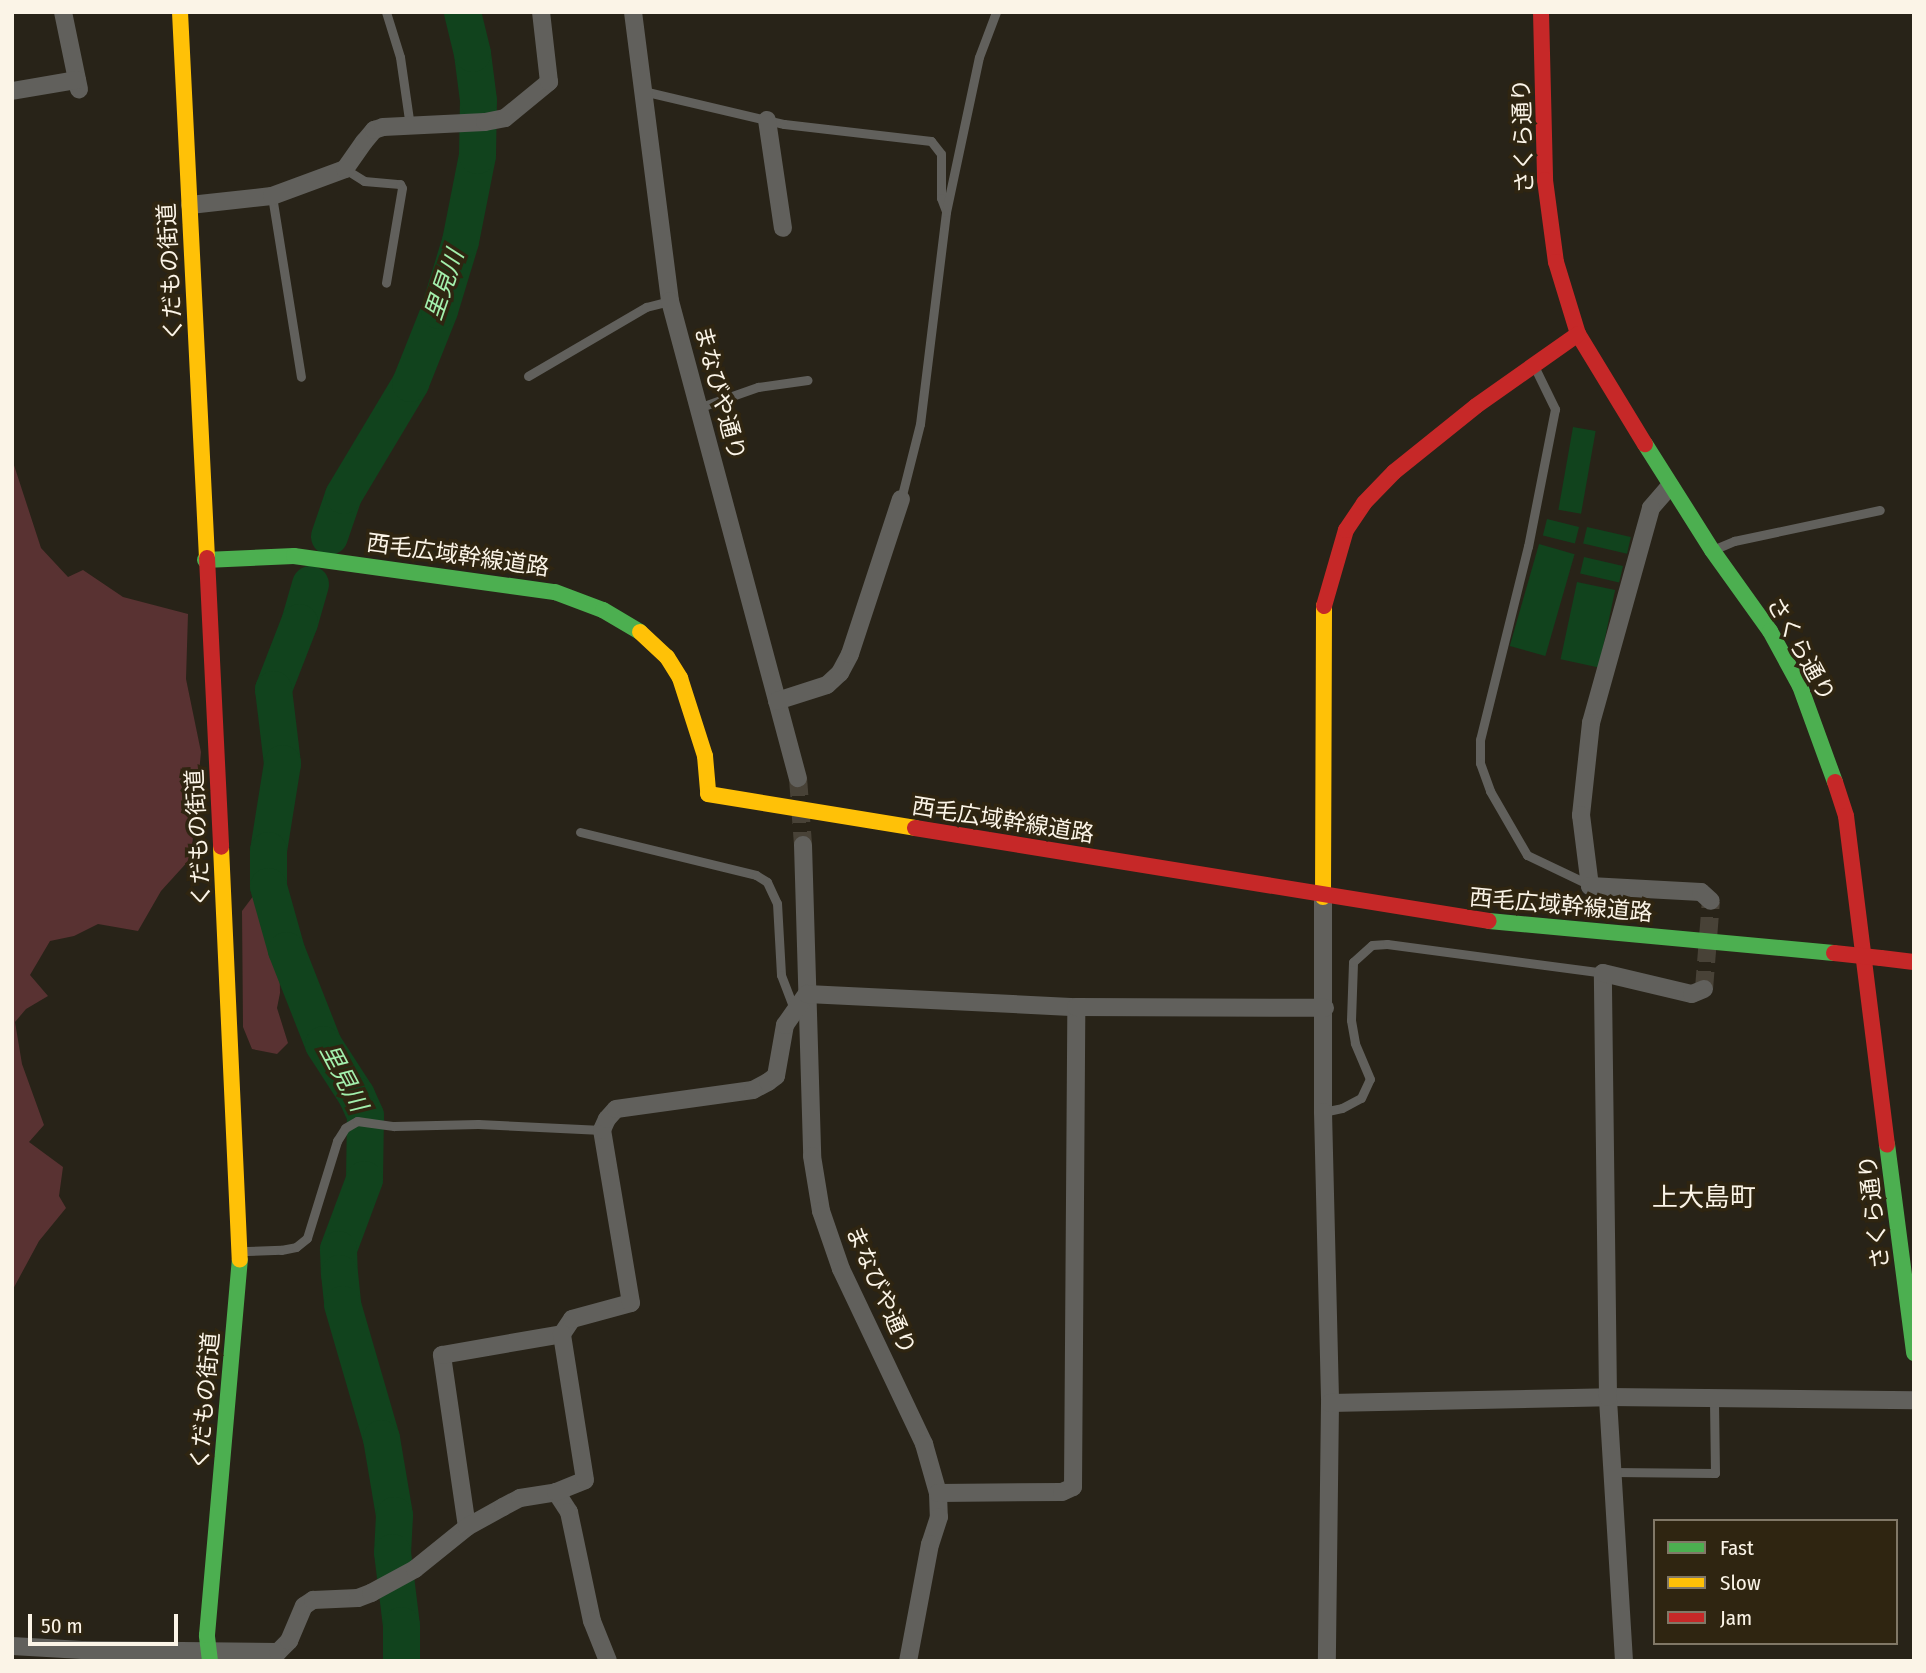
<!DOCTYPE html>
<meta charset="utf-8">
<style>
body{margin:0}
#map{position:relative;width:1926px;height:1673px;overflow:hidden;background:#282318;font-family:"Fira Sans Condensed","Noto Sans JP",sans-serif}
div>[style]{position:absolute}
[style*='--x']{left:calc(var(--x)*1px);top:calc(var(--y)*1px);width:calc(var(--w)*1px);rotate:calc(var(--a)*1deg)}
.green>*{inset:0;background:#593232}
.water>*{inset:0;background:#11431d;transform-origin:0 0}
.river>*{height:37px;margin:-18.5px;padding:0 18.5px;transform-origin:18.5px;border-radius:18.5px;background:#11431d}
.street-tunnel>*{height:18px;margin-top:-9px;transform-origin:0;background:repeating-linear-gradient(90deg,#484237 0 18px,transparent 0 27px)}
.lane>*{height:9px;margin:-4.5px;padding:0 4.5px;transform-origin:4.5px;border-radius:4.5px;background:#61605c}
.street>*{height:18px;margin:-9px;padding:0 9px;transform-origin:9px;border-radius:9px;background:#61605c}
.fast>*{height:16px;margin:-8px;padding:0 8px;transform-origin:8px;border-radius:8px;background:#4caf50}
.slow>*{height:16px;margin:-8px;padding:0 8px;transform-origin:8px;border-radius:8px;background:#ffc107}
.jam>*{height:16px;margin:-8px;padding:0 8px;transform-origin:8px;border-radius:8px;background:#c62828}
.jam-bridge>*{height:16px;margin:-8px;padding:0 8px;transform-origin:8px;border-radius:8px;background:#c62828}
span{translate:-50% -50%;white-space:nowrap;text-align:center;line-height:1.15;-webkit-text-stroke:7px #2f2511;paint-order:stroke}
.street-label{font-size:23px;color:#fbf4e7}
.water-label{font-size:24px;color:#a3f0ad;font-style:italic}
.quarter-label{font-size:26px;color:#fbf4e7}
.frame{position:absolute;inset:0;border:14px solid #fbf4e7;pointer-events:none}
.legend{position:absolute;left:1653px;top:1519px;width:245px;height:126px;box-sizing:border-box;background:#2f2511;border:2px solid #817867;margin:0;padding:9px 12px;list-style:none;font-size:21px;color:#fbf4e7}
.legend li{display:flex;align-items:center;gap:14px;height:35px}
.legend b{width:35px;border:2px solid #817867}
.scale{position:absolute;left:28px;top:1614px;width:150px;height:32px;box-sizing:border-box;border:4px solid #fbf4e7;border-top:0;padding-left:9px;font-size:21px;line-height:24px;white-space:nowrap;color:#fbf4e7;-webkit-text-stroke:5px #2f2511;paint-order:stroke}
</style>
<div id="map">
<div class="green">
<i style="clip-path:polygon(12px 459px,41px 548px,68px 577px,83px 570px,123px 597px,188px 614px,186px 679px,201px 752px,191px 858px,161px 891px,138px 931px,98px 924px,74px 936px,50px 941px,30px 975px,48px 996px,26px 1009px,15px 1022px,22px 1064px,44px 1125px,29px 1142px,63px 1167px,59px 1196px,66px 1208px,39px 1241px,12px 1291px)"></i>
<i style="clip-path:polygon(254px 895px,266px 896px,279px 940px,280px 993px,277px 1008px,288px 1043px,277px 1054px,252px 1049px,243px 1027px,242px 911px)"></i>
</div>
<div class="water">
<i style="left:1573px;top:427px;width:23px;height:84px;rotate:10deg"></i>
<i style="left:1547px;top:519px;width:33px;height:17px;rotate:14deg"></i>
<i style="left:1587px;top:527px;width:45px;height:17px;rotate:13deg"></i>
<i style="left:1539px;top:544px;width:37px;height:106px;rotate:16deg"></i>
<i style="left:1584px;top:557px;width:40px;height:17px;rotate:13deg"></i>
<i style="left:1577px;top:582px;width:39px;height:79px;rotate:12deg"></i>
</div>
<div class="river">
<i style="--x:329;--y:536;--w:43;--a:-71.1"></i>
<i style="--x:343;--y:495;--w:131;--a:-59.1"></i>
<i style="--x:410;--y:383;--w:79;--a:-68.3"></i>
<i style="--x:439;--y:310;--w:72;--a:-73.1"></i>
<i style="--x:460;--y:241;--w:88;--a:-78.8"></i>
<i style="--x:477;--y:155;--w:55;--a:-89"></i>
<i style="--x:478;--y:100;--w:47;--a:-97.3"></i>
<i style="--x:472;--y:53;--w:42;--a:-103.7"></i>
<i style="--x:310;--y:584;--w:40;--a:106"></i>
<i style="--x:299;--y:622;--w:72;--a:111.2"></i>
<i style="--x:273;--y:689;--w:75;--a:83.1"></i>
<i style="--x:282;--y:763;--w:88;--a:99.1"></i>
<i style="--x:268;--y:850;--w:36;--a:90"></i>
<i style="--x:268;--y:886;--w:66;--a:74.3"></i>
<i style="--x:286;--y:950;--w:101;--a:68.5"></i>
<i style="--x:323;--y:1044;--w:61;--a:57.1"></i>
<i style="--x:356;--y:1095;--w:22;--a:66"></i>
<i style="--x:365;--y:1115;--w:64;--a:90.9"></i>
<i style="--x:364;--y:1179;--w:75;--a:110.4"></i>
<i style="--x:338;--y:1249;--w:24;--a:88"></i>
<i style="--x:339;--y:1273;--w:31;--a:84"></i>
<i style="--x:342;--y:1304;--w:140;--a:73.8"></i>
<i style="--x:381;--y:1438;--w:78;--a:80.4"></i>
<i style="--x:394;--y:1515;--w:37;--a:93"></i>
<i style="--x:392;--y:1552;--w:74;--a:83"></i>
<i style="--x:401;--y:1625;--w:36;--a:90"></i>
</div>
<div class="street-tunnel">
<i style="--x:798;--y:778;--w:67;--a:85.7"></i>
<i style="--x:1704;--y:989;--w:88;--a:-85.5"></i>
</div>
<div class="lane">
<i style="--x:386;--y:12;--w:47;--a:72.7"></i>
<i style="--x:400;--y:57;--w:70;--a:81.8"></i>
<i style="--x:643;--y:91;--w:145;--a:13.2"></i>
<i style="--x:784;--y:124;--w:148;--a:6.6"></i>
<i style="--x:931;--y:141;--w:16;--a:52"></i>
<i style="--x:941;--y:154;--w:44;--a:90"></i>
<i style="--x:941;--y:198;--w:14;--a:69"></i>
<i style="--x:345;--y:169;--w:22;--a:32"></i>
<i style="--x:364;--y:181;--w:36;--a:5"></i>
<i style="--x:400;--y:184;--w:4;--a:63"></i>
<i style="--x:402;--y:188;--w:96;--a:99.6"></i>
<i style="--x:272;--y:196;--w:183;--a:80.9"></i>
<i style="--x:1535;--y:368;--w:46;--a:64"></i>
<i style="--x:1555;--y:409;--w:140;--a:101.1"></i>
<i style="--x:1528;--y:546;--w:200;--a:103.9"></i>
<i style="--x:1480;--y:740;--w:23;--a:90"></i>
<i style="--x:1480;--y:763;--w:30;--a:70"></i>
<i style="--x:1490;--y:791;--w:74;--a:60"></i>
<i style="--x:1527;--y:855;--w:70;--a:25.5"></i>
<i style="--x:528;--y:376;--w:137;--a:-30.3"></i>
<i style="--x:646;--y:307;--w:25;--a:-14"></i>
<i style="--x:698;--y:408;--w:64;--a:-19.3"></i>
<i style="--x:758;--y:387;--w:50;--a:-8"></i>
<i style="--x:901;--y:499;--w:77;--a:-75.8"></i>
<i style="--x:920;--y:424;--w:214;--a:-83"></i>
<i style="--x:946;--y:212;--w:158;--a:-78"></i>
<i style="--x:979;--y:57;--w:48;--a:-69.3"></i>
<i style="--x:1715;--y:549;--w:21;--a:-23"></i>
<i style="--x:1734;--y:541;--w:149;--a:-12"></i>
<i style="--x:580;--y:832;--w:181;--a:13.7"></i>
<i style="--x:756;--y:875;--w:13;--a:32"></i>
<i style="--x:767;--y:882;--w:23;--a:65"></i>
<i style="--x:777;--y:903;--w:72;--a:86.8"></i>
<i style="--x:781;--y:975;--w:36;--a:69"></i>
<i style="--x:1323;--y:1112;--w:19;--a:-12"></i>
<i style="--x:1342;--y:1108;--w:21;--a:-28"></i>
<i style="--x:1361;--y:1098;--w:21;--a:-65"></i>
<i style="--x:1370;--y:1079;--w:39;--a:-113"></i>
<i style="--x:1355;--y:1043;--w:23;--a:-100"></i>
<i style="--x:1351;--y:1020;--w:58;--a:-88"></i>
<i style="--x:1353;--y:962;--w:25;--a:-42"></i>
<i style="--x:1372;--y:945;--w:15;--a:-4"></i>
<i style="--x:1387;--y:944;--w:218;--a:7.6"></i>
<i style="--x:247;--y:1251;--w:34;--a:-2"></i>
<i style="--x:281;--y:1250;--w:15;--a:-11"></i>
<i style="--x:296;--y:1247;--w:14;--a:-39"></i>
<i style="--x:307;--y:1238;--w:102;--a:-72.8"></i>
<i style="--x:337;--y:1141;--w:15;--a:-58"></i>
<i style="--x:345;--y:1128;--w:14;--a:-30"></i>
<i style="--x:357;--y:1121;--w:37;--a:8"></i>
<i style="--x:394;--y:1126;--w:84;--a:-1.4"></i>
<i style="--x:478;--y:1124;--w:124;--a:2.8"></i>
<i style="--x:1613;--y:1472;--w:102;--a:0.6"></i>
<i style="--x:1715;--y:1473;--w:75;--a:-90.8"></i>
</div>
<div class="street">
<i style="--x:63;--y:12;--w:79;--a:78.3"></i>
<i style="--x:633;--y:12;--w:291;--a:82.7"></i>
<i style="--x:670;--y:301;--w:494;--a:75"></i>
<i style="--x:12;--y:91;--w:66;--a:-9.6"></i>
<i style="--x:767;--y:120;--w:109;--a:81.6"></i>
<i style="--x:190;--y:205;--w:82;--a:-6.3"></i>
<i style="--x:272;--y:196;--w:78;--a:-20.3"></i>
<i style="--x:345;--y:169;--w:33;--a:-55"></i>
<i style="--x:364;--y:142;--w:16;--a:-50"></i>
<i style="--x:374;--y:130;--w:9;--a:-18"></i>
<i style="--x:383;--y:127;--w:102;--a:-2.8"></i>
<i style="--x:485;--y:122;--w:20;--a:-11"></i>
<i style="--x:505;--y:118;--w:57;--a:-39.3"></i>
<i style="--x:549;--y:82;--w:70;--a:-96.5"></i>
<i style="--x:1670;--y:486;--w:29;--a:131"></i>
<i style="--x:1651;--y:508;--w:223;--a:105.6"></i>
<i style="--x:1591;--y:723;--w:93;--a:96.2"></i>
<i style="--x:1581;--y:815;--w:72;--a:82.8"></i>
<i style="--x:1590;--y:886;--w:111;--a:3.1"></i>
<i style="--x:1701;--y:892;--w:13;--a:42"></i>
<i style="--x:777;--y:701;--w:52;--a:-17.7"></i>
<i style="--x:827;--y:685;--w:18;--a:-43"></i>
<i style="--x:840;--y:673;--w:21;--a:-62"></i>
<i style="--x:850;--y:654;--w:163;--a:-71.8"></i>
<i style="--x:803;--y:845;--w:311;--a:88.3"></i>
<i style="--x:812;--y:1156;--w:56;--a:80.7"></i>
<i style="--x:821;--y:1211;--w:61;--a:71"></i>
<i style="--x:841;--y:1269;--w:194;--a:64.6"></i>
<i style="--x:924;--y:1444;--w:51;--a:74.1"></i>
<i style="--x:938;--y:1493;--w:24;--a:88"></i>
<i style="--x:939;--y:1517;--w:28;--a:108"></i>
<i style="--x:930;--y:1544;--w:119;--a:100.6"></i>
<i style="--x:1323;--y:897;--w:215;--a:90"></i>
<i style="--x:1323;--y:1112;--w:291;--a:88.6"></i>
<i style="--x:1330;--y:1403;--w:258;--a:90.7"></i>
<i style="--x:1330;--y:1403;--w:278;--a:-1.2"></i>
<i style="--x:1608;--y:1397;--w:306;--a:0.6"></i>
<i style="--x:556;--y:1492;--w:24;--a:57"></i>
<i style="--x:569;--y:1512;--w:111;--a:78.1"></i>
<i style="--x:592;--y:1621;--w:43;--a:68.2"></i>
<i style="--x:938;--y:1493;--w:124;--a:-0.5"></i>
<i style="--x:1062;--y:1492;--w:12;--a:-24"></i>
<i style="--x:1073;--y:1487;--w:480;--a:-89.6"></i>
<i style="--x:467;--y:1527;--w:174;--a:-98.3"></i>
<i style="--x:442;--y:1355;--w:122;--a:-9.9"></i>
<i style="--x:562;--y:1334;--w:18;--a:-56"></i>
<i style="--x:572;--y:1319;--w:61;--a:-15.2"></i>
<i style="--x:631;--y:1303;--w:175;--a:-99.5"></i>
<i style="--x:602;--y:1130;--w:12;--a:-66"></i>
<i style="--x:607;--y:1119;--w:13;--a:-48"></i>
<i style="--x:616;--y:1109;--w:138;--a:-7.9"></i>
<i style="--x:753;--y:1090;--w:17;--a:-28"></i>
<i style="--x:768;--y:1082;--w:10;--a:-37"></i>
<i style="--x:776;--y:1076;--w:52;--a:-80"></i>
<i style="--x:785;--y:1025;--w:38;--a:-55"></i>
<i style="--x:807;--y:994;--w:269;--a:2.8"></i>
<i style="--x:1076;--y:1007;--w:249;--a:0.2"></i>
<i style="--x:12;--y:1646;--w:70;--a:3.3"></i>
<i style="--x:82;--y:1650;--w:196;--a:0.6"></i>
<i style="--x:278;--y:1652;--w:16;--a:-45"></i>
<i style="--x:289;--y:1641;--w:38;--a:-67"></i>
<i style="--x:304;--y:1606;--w:11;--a:-34"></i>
<i style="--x:313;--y:1600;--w:45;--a:-2.5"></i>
<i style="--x:358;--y:1598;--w:14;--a:-21"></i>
<i style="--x:371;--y:1593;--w:50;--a:-28.6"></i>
<i style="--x:415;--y:1569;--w:67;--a:-38.9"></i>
<i style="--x:467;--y:1527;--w:41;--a:-29.1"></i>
<i style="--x:503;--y:1507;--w:19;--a:-28"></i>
<i style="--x:520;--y:1498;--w:36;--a:-9"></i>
<i style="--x:556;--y:1492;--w:31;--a:-22"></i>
<i style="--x:585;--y:1480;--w:148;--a:-99"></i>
<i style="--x:1624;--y:1661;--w:264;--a:-93.5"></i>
<i style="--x:1608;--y:1397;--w:424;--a:-90.7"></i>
<i style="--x:1603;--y:973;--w:91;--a:13.3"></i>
<i style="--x:1692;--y:994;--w:13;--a:-23"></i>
</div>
<div class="fast">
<i style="--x:1645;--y:444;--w:125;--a:57.7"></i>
<i style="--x:1712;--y:550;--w:100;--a:54.4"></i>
<i style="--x:1770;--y:631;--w:63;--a:61.4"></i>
<i style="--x:1800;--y:686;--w:102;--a:70"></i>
<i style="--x:205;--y:560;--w:89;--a:-2.6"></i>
<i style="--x:294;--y:556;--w:263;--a:7.9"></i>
<i style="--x:555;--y:592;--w:51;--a:20.6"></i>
<i style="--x:603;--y:610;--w:43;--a:30.7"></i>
<i style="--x:1489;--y:921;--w:346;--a:5.3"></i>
<i style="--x:1887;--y:1144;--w:211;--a:82.6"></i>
<i style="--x:210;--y:1661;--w:26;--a:-97"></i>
<i style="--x:207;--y:1635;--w:376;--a:-85"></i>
</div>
<div class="slow">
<i style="--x:180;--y:12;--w:547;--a:87.17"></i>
<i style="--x:640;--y:632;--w:37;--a:43"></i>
<i style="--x:667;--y:657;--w:25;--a:58"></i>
<i style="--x:680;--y:678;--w:82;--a:72.2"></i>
<i style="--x:705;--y:756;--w:38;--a:85"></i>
<i style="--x:708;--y:794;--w:210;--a:9.3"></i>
<i style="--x:221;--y:847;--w:413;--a:87.4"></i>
<i style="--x:1323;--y:897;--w:291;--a:-89.8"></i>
</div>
<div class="jam">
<i style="--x:1541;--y:12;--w:168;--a:88.6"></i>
<i style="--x:1545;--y:180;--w:83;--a:82.4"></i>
<i style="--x:1556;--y:262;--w:75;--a:73"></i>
<i style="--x:1578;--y:334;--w:129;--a:58.7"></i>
<i style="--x:207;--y:558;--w:289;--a:87.2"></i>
<i style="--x:1324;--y:606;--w:79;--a:-73.9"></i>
<i style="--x:1346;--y:530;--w:32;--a:-56"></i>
<i style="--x:1364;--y:503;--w:43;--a:-45.9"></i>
<i style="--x:1394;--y:472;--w:105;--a:-38.8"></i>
<i style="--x:1476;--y:406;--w:125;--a:-35.2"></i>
<i style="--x:1835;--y:782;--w:36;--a:72"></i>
<i style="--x:1846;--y:816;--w:331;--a:82.9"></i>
<i style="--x:915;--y:828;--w:581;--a:9.2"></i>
<i style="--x:1881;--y:958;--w:33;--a:7"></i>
</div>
<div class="jam-bridge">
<i style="--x:1834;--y:953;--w:47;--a:6.1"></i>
</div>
<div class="street-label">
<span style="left:1523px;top:136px;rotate:-92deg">さくら通り</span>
<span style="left:170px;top:272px;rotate:-93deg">くだもの街道</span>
<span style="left:720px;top:393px;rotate:75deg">まなびや通り</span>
<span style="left:458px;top:555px;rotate:8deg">西毛広域幹線道路</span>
<span style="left:1801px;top:649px;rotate:61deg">さくら通り</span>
<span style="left:1003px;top:820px;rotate:9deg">西毛広域幹線道路</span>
<span style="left:198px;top:838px;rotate:-93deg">くだもの街道</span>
<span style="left:1561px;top:905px;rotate:5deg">西毛広域幹線道路</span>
<span style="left:1874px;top:1212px;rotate:-97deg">さくら通り</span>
<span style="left:881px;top:1290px;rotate:66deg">まなびや通り</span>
<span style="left:205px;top:1401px;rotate:-85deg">くだもの街道</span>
</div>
<div class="water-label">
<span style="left:445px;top:285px;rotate:-71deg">里見川</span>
<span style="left:343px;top:1078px;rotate:62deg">里見川</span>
</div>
<div class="quarter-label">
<span style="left:1704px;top:1198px">上大島町</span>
</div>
<div class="frame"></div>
<ul class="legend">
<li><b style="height:9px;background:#4caf50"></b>Fast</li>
<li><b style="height:9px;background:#ffc107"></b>Slow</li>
<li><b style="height:9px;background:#c62828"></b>Jam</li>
</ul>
<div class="scale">50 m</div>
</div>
